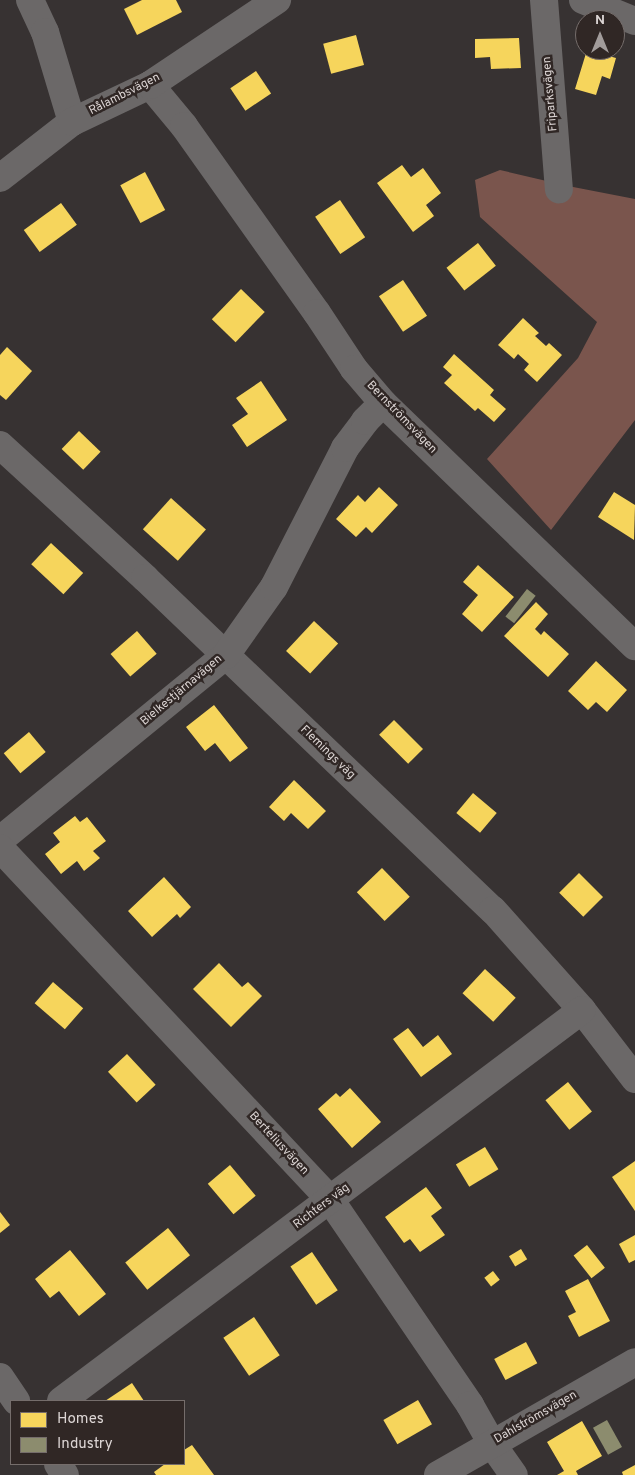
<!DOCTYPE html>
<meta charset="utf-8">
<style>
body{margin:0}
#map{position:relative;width:635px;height:1475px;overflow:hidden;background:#373232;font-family:Overpass,sans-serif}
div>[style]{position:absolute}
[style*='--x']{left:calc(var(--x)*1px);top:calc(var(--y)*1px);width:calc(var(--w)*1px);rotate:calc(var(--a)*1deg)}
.forest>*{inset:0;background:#7a554d}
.homes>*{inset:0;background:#f6d55c;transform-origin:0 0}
.industry>*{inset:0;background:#8c8c6e;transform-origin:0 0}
.minor>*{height:28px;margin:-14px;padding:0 14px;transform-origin:14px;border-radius:14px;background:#6b6868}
span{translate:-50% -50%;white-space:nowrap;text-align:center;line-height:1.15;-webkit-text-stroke:5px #302725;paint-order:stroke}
.street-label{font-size:12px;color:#dcd5d4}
.legend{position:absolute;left:10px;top:1400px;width:175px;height:65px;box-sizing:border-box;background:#302725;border:1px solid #756d6b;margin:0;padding:6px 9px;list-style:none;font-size:15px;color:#dcd5d4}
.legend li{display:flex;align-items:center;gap:10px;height:25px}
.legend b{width:25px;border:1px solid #756d6b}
.north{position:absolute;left:575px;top:10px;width:50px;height:50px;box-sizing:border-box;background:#302725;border:1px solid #756d6b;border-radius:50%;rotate:0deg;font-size:14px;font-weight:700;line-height:20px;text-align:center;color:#dcd5d4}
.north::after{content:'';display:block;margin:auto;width:18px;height:22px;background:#a29c9b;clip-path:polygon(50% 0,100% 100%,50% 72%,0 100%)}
</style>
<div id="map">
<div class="forest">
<i style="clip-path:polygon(500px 170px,568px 186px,635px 199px,635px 420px,551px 530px,487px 459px,578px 358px,597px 322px,480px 217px,475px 180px)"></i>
</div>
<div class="homes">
<i style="clip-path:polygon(142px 0,176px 0,182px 12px,137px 35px,124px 9px)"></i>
<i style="left:356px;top:35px;width:31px;height:34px;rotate:75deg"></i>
<i style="clip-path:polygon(519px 38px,521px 68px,491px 69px,490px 57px,475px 58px,475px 39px)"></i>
<i style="clip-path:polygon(587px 50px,616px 58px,610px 79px,602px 76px,596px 95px,575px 89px)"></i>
<i style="left:256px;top:71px;width:27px;height:31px;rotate:56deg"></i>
<i style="clip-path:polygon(402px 165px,411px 177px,423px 168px,441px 193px,426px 205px,434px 216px,413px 232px,377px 183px)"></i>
<i style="left:145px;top:172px;width:43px;height:28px;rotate:62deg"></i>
<i style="left:340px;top:200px;width:45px;height:30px;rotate:56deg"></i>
<i style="left:61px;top:203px;width:27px;height:46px;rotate:54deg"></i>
<i style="left:478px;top:243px;width:29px;height:40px;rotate:52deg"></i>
<i style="left:403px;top:280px;width:43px;height:29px;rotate:56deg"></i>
<i style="left:241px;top:289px;width:33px;height:42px;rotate:44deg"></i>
<i style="clip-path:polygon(523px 318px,539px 333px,535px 336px,546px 346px,549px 343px,562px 355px,537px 382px,524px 370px,529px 364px,518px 354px,514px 359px,498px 345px)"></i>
<i style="clip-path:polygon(7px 347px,32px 371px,6px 400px,0 395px,0 355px)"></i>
<i style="clip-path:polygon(454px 354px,494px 390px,490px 395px,506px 409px,494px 422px,478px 408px,475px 411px,444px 383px,452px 375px,443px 367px)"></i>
<i style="clip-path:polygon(261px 381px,287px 420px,247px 447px,232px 425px,248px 414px,236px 398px)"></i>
<i style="left:79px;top:431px;width:30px;height:25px;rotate:44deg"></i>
<i style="clip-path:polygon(379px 487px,398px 505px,372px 533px,366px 527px,356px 537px,336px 519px,358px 495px,365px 502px)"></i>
<i style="clip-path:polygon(614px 492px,635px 505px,634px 540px,598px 517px)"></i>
<i style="left:171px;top:498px;width:47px;height:42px;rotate:42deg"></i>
<i style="left:51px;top:543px;width:44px;height:29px;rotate:43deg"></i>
<i style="clip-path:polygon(478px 565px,514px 597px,482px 632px,462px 614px,478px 595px,463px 582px)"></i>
<i style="clip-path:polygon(536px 602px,548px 614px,535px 629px,541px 635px,544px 631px,569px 654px,548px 677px,504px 636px)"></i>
<i style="left:314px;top:621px;width:33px;height:41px;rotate:43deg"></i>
<i style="left:137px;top:631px;width:30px;height:35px;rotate:49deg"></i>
<i style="clip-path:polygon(596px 661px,627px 690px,607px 712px,596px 702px,588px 710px,568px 691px)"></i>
<i style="clip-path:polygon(214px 705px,248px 748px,230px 762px,215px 743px,205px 751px,186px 727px)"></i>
<i style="left:394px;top:720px;width:41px;height:21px;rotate:45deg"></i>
<i style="left:29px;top:732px;width:26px;height:33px;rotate:50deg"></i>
<i style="clip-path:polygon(294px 780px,326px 811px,308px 829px,291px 813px,284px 821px,269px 807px)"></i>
<i style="left:473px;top:793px;width:31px;height:26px;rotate:40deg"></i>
<i style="clip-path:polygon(75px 816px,80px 822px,87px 817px,106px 841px,93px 851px,100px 858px,84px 871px,77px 861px,61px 874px,45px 854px,60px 842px,53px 833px)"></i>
<i style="left:382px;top:868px;width:40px;height:35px;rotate:46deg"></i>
<i style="left:579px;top:873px;width:34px;height:28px;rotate:45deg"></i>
<i style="clip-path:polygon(164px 877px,191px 907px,180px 918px,177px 914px,152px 937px,128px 911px)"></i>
<i style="clip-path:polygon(219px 963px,242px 987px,248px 982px,262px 996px,231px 1027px,193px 989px)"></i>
<i style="left:485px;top:969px;width:42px;height:33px;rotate:43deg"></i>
<i style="left:53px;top:982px;width:40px;height:28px;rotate:41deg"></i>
<i style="clip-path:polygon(408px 1028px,423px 1047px,438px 1035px,452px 1054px,421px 1077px,393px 1039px)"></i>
<i style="left:127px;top:1054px;width:42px;height:26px;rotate:47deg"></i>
<i style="left:568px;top:1082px;width:38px;height:29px;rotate:51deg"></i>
<i style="clip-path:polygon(350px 1088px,381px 1122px,352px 1148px,318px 1109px,336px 1093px,340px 1097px)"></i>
<i style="left:485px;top:1147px;width:26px;height:34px;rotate:59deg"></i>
<i style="clip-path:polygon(635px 1161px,635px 1211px,612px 1177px)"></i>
<i style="left:230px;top:1165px;width:40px;height:29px;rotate:50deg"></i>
<i style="clip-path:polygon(426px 1187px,442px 1208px,431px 1216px,445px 1235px,420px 1252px,410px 1239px,404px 1243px,385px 1217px)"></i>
<i style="clip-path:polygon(0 1212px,10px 1225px,0 1233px)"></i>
<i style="left:168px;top:1228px;width:35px;height:55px;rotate:51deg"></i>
<i style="clip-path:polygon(635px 1235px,635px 1260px,629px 1263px,619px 1244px)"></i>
<i style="left:587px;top:1245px;width:29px;height:17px;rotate:52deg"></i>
<i style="left:521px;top:1249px;width:12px;height:14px;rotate:59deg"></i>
<i style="clip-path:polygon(70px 1250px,106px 1294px,79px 1316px,59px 1291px,50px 1298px,35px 1279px)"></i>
<i style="left:312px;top:1252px;width:46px;height:26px;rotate:56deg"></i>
<i style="left:493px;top:1271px;width:11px;height:11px;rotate:52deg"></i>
<i style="clip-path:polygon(588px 1279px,610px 1321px,579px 1337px,568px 1316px,576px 1312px,565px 1291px)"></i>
<i style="left:254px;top:1317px;width:46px;height:37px;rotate:56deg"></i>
<i style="left:526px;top:1342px;width:24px;height:36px;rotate:62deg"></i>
<i style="clip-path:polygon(132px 1383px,144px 1401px,105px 1401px)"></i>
<i style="left:418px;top:1400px;width:28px;height:40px;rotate:60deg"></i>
<i style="clip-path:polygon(582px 1421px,602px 1456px,576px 1471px,578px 1475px,557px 1475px,564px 1471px,547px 1442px)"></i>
<i style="clip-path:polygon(192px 1445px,214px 1475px,156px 1475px,154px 1472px,165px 1464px,184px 1464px,184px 1450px)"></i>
<i style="clip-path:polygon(635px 1465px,635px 1475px,623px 1475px,622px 1472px)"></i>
</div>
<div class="industry">
<i style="left:527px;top:589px;width:11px;height:35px;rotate:38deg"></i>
<i style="left:607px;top:1420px;width:31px;height:16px;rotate:61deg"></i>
</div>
<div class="minor">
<i style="--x:30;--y:0;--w:35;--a:65"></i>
<i style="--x:45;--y:32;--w:94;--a:73.3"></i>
<i style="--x:544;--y:0;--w:190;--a:85.5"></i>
<i style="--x:583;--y:0;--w:56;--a:22"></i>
<i style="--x:150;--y:85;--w:53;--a:50.3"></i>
<i style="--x:184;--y:126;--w:229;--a:54.6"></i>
<i style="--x:317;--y:313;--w:67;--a:56.5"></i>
<i style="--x:354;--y:369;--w:45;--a:49.5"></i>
<i style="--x:383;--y:403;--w:350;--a:44"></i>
<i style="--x:0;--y:178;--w:91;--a:-37.9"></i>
<i style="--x:72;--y:122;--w:86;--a:-25.4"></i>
<i style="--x:150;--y:85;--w:153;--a:-33.8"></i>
<i style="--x:0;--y:445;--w:197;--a:42.5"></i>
<i style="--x:145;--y:578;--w:481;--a:43.7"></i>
<i style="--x:493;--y:910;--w:134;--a:48.3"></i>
<i style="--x:582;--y:1010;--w:87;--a:52.5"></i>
<i style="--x:0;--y:840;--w:292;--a:-39.3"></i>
<i style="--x:226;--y:655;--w:83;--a:-54.8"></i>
<i style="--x:274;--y:587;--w:156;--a:-62.9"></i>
<i style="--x:345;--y:448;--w:34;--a:-53"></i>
<i style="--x:365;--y:421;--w:25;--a:-45"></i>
<i style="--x:0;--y:848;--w:484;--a:46.8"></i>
<i style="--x:331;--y:1201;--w:247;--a:55.7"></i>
<i style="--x:470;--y:1405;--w:45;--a:60.6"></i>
<i style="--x:492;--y:1444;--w:38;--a:55"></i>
<i style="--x:0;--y:1377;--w:29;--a:56"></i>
<i style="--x:61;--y:1401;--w:651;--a:-36.89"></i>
<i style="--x:58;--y:1464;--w:13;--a:58"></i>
<i style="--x:438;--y:1475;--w:227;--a:-29.8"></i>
</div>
<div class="street-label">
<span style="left:551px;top:94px;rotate:-95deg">Friparksvägen</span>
<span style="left:125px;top:95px;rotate:-27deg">Rålambsvägen</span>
<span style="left:401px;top:418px;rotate:46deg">Bernströmsvägen</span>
<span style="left:182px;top:691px;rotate:-40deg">Bielkestjärnavägen</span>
<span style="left:327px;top:753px;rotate:44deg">Flemings väg</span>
<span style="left:278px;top:1144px;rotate:47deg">Berteliusvägen</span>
<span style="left:322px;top:1207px;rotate:-37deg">Richters väg</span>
<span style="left:536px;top:1418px;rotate:-30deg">Dahlströmsvägen</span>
</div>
<ul class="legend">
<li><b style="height:14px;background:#f6d55c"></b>Homes</li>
<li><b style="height:14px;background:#8c8c6e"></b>Industry</li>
</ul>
<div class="north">N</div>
</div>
